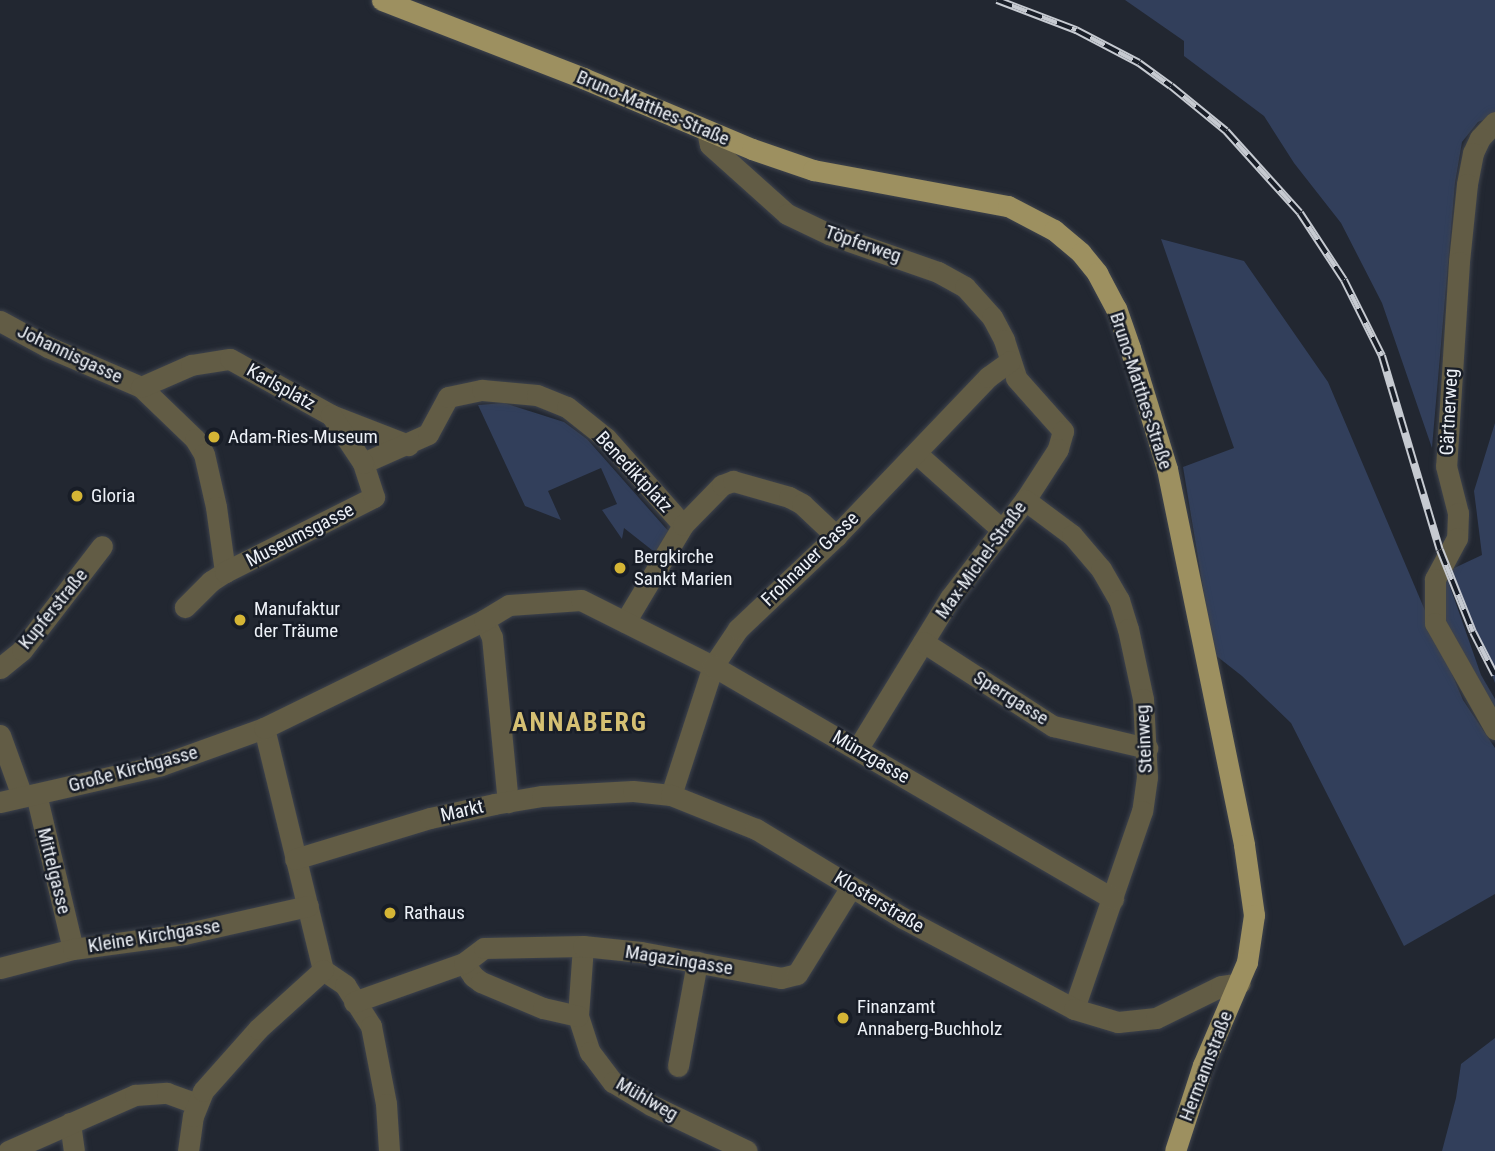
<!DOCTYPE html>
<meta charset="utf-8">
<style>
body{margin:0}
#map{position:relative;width:1495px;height:1151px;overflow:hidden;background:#222731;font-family:"Roboto Condensed",sans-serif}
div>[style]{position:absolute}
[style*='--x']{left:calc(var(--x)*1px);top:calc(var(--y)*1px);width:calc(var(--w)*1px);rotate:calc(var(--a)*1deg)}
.green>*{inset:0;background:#323f5b}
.roads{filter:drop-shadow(0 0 2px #3e434d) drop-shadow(0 0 2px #3e434d)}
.minor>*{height:21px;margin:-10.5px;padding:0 10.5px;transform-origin:10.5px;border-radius:10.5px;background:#625c45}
.major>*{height:21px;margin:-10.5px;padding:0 10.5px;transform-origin:10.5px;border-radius:10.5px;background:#9d9060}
.rail>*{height:8px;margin-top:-4px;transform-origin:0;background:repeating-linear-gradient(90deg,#181d27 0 16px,#c6cad1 0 32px);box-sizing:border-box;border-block:2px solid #c6cad1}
.dots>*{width:19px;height:19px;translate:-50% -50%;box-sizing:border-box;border:4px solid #181d27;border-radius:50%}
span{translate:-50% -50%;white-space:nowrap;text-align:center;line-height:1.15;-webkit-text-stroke:5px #181d27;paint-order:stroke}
.street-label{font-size:19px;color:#edf1f7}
.poi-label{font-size:19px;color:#edf1f7}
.left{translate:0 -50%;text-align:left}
.district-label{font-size:26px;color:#d5c073;font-weight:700;letter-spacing:2px}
</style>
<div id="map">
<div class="green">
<i style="clip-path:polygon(1125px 0,1495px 0,1495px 115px,1478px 122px,1462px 142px,1455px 183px,1432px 448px,1382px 303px,1341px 223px,1294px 163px,1264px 116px,1184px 56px,1184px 41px)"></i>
<i style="clip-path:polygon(1161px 239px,1244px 261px,1328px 382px,1463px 700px,1495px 748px,1495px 894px,1404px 946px,1291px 723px,1242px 676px,1214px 654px,1183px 467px,1234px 448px)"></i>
<i style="clip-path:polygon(504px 403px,564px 422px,587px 439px,670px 533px,657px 554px,624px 528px,622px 539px,602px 510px,617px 504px,601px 468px,548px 491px,561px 520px,525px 506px,478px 405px)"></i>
<i style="clip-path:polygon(1495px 423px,1495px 683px,1450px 570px,1482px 555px,1474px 491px)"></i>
<i style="clip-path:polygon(1447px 578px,1481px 675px,1495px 699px,1495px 707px,1437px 609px)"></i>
<i style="clip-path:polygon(1495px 1038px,1495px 1151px,1442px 1151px,1456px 1098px,1461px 1064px)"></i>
</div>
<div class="roads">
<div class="minor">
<i style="--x:1495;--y:122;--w:22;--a:133"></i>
<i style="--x:1480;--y:138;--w:17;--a:115"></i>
<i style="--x:1473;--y:153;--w:32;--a:101"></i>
<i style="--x:1467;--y:184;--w:78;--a:95.9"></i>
<i style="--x:1459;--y:262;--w:204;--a:93.6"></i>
<i style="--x:1446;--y:466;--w:49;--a:75.7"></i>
<i style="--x:1458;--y:513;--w:25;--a:92"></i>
<i style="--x:1457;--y:538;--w:47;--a:118.2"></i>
<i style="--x:1435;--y:579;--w:44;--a:90"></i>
<i style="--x:1435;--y:623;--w:122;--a:60.5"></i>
<i style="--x:707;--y:131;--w:14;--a:78"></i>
<i style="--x:710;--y:145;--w:103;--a:41.9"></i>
<i style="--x:787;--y:214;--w:47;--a:25.5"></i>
<i style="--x:829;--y:234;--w:115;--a:19.2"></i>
<i style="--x:938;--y:272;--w:31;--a:29"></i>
<i style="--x:965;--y:287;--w:40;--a:48"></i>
<i style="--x:992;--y:317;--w:26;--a:62"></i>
<i style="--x:1004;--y:340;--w:40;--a:72"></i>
<i style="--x:1016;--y:378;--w:71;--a:48.4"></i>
<i style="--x:1063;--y:431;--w:19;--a:106"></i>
<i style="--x:1058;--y:449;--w:61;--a:122.9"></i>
<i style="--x:1025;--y:500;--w:123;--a:127.4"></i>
<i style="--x:950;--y:598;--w:176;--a:121.5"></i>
<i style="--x:0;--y:321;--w:55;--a:28.4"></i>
<i style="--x:48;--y:347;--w:101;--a:23.3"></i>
<i style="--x:141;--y:387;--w:75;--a:43.9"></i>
<i style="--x:195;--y:439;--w:17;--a:59"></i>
<i style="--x:204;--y:454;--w:54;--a:77.2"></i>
<i style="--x:216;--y:507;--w:66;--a:82.1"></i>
<i style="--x:225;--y:572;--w:17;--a:147"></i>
<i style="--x:211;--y:581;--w:37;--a:135"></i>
<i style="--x:141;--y:387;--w:55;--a:-23.7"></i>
<i style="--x:191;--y:365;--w:39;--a:-9"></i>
<i style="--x:230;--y:359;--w:115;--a:29"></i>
<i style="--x:331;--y:415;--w:83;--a:21.3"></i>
<i style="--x:916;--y:453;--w:115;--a:41.8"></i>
<i style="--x:363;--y:463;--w:71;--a:-24"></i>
<i style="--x:428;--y:434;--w:42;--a:-61.6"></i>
<i style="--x:448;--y:397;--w:35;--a:-12"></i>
<i style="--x:482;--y:390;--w:55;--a:5.2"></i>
<i style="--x:537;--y:395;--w:32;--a:22"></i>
<i style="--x:567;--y:407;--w:50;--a:38.5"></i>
<i style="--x:606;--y:438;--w:116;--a:48.5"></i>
<i style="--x:1025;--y:500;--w:59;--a:36.7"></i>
<i style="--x:1072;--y:535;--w:45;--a:49.5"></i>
<i style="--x:1101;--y:569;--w:36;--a:60"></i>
<i style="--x:1119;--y:600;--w:30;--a:73"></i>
<i style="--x:1128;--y:629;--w:72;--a:77.9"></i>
<i style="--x:1143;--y:699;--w:78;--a:87.1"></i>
<i style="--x:1147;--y:777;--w:34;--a:98"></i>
<i style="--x:1142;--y:811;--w:209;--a:109"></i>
<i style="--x:225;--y:572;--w:167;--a:-26.7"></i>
<i style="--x:374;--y:497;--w:36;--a:-108"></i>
<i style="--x:363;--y:463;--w:58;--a:-123.7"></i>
<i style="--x:484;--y:620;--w:19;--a:65"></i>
<i style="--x:492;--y:637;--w:166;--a:84.5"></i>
<i style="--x:625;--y:622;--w:113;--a:-59.1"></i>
<i style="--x:683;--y:525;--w:56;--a:-45.7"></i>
<i style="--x:722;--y:485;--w:12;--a:-20"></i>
<i style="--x:733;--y:481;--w:58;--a:15.9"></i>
<i style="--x:789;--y:497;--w:15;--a:28"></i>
<i style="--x:802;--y:504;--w:47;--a:43.3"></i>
<i style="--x:923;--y:642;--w:155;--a:32.9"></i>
<i style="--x:1053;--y:726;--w:97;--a:13.2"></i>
<i style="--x:0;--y:668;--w:28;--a:-39"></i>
<i style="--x:22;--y:650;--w:131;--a:-52.4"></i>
<i style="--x:264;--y:728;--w:249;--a:76.3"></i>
<i style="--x:0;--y:735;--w:65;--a:70.2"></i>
<i style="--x:36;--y:794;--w:159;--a:76.6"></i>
<i style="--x:671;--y:795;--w:136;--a:-72"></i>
<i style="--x:713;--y:666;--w:45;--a:-56"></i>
<i style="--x:738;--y:629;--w:135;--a:-43.5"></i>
<i style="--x:836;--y:536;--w:220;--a:-46.3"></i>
<i style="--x:988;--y:377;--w:27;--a:-36"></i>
<i style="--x:0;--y:802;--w:165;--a:-12.9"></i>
<i style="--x:161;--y:765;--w:109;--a:-19.8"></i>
<i style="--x:264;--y:728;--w:245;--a:-26.1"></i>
<i style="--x:484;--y:620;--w:29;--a:-31"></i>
<i style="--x:509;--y:605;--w:72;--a:-4"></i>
<i style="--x:581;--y:600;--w:148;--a:26.6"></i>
<i style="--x:713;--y:666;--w:463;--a:30.2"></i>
<i style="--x:295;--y:859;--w:141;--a:-16.9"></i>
<i style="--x:430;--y:818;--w:66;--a:-12.3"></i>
<i style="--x:494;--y:804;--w:49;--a:-9.5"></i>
<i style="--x:542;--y:796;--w:91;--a:-3.1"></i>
<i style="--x:633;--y:791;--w:38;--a:6"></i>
<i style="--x:671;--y:795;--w:92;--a:21.8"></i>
<i style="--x:756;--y:829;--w:172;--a:31.2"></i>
<i style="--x:903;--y:918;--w:194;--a:28"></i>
<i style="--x:1074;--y:1009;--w:46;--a:16.5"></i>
<i style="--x:1118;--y:1022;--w:38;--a:-6"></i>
<i style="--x:1156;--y:1018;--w:72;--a:-26.2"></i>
<i style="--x:1221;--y:986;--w:19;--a:-9"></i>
<i style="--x:583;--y:946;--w:70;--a:94.1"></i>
<i style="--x:578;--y:1016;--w:38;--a:72"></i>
<i style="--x:590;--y:1052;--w:38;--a:53"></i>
<i style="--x:613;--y:1082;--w:44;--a:31.2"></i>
<i style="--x:651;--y:1105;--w:106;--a:25.6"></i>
<i style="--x:464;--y:963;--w:16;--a:55"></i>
<i style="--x:473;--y:976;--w:10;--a:37"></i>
<i style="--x:481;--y:982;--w:67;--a:22.8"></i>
<i style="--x:543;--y:1008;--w:36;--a:13"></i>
<i style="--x:0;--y:968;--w:75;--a:-14.6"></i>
<i style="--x:73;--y:949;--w:112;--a:-7.7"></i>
<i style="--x:184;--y:934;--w:127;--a:-12.7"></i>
<i style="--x:323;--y:970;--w:27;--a:34"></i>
<i style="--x:345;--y:985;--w:49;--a:57.6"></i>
<i style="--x:371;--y:1026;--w:79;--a:79.1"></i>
<i style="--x:386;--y:1104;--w:47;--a:86.3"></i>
<i style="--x:354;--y:1002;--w:117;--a:-19.5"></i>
<i style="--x:464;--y:963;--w:25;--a:-37"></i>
<i style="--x:484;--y:948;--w:99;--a:-1.2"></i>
<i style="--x:583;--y:946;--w:58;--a:5.9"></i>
<i style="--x:641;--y:952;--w:142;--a:10.5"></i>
<i style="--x:781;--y:978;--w:16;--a:-14"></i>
<i style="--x:797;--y:974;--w:102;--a:-58.2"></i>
<i style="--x:678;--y:1066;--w:106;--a:-79.6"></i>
<i style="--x:70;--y:1123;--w:28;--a:82"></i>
<i style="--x:8;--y:1151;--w:139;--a:-23.8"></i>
<i style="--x:135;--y:1095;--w:32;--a:-4"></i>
<i style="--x:167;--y:1093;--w:32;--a:20"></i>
<i style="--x:188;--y:1151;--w:35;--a:-82"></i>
<i style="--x:193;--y:1116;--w:27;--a:-68"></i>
<i style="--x:203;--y:1091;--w:83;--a:-48.4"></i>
<i style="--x:258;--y:1029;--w:88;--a:-42.2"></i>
</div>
<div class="major">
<i style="--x:382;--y:0;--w:216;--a:21.2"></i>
<i style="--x:583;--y:78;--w:183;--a:22.8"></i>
<i style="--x:752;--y:149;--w:65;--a:19"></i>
<i style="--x:813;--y:170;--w:198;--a:10.5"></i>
<i style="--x:1008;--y:206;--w:52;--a:27.6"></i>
<i style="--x:1054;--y:230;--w:35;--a:40"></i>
<i style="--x:1081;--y:253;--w:26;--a:51"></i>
<i style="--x:1097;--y:273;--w:40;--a:62"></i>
<i style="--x:1116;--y:308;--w:42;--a:70.7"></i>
<i style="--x:1130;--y:348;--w:127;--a:73"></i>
<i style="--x:1167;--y:469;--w:384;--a:78.4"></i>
<i style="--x:1244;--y:845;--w:71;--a:81.9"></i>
<i style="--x:1254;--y:915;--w:48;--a:98.5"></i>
<i style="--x:1247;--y:962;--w:112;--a:113.1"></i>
<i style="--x:1203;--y:1065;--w:90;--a:108"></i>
</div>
</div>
<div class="rail">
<i style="--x:997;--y:0;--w:85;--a:20.8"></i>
<i style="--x:1076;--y:30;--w:71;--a:27.6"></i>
<i style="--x:1139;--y:63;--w:39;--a:36"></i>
<i style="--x:1171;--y:86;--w:71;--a:39.3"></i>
<i style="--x:1226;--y:131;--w:110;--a:47.9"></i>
<i style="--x:1300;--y:213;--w:80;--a:56.7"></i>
<i style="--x:1344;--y:280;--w:85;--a:63.4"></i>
<i style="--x:1382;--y:356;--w:202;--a:73.4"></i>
<i style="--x:1440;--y:550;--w:88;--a:68.1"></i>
<i style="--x:1473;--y:632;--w:48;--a:62.9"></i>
</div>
<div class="dots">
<i style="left:214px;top:437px;background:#d5b535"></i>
<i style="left:77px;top:496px;background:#d5b535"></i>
<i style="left:620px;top:568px;background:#d5b535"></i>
<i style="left:240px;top:620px;background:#d5b535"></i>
<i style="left:390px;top:913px;background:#d5b535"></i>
<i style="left:843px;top:1018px;background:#d5b535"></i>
</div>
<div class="street-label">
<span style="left:653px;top:108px;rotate:23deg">Bruno-Matthes-Straße</span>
<span style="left:863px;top:244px;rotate:19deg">Töpferweg</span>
<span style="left:70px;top:354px;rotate:25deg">Johannisgasse</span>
<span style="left:281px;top:387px;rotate:29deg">Karlsplatz</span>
<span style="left:1141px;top:391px;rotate:72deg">Bruno-Matthes-Straße</span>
<span style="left:1449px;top:412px;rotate:-87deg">Gärtnerweg</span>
<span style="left:634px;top:472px;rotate:47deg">Benediktplatz</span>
<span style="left:300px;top:535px;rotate:-27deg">Museumsgasse</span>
<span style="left:810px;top:559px;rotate:-44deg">Frohnauer Gasse</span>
<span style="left:981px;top:560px;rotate:-54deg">Max-Michel-Straße</span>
<span style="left:53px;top:609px;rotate:-51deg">Kupferstraße</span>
<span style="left:1011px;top:698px;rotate:32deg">Sperrgasse</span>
<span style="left:1144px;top:739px;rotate:-93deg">Steinweg</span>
<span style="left:871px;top:757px;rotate:30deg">Münzgasse</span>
<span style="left:133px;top:769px;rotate:-15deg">Große Kirchgasse</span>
<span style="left:462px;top:811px;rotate:-13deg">Markt</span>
<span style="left:54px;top:871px;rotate:76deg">Mittelgasse</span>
<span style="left:879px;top:902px;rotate:31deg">Klosterstraße</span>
<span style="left:154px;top:936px;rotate:-9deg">Kleine Kirchgasse</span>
<span style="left:679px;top:960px;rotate:9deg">Magazingasse</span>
<span style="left:1206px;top:1066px;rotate:-69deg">Hermannstraße</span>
<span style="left:647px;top:1099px;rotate:30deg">Mühlweg</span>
</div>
<div class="poi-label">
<span class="left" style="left:228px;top:437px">Adam-Ries-Museum</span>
<span class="left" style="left:91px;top:496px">Gloria</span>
<span class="left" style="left:634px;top:568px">Bergkirche<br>Sankt Marien</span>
<span class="left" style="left:254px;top:620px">Manufaktur<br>der Träume</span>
<span class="left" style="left:404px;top:913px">Rathaus</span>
<span class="left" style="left:857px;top:1018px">Finanzamt<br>Annaberg-Buchholz</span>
</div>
<div class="district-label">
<span style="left:580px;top:723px">ANNABERG</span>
</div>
</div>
